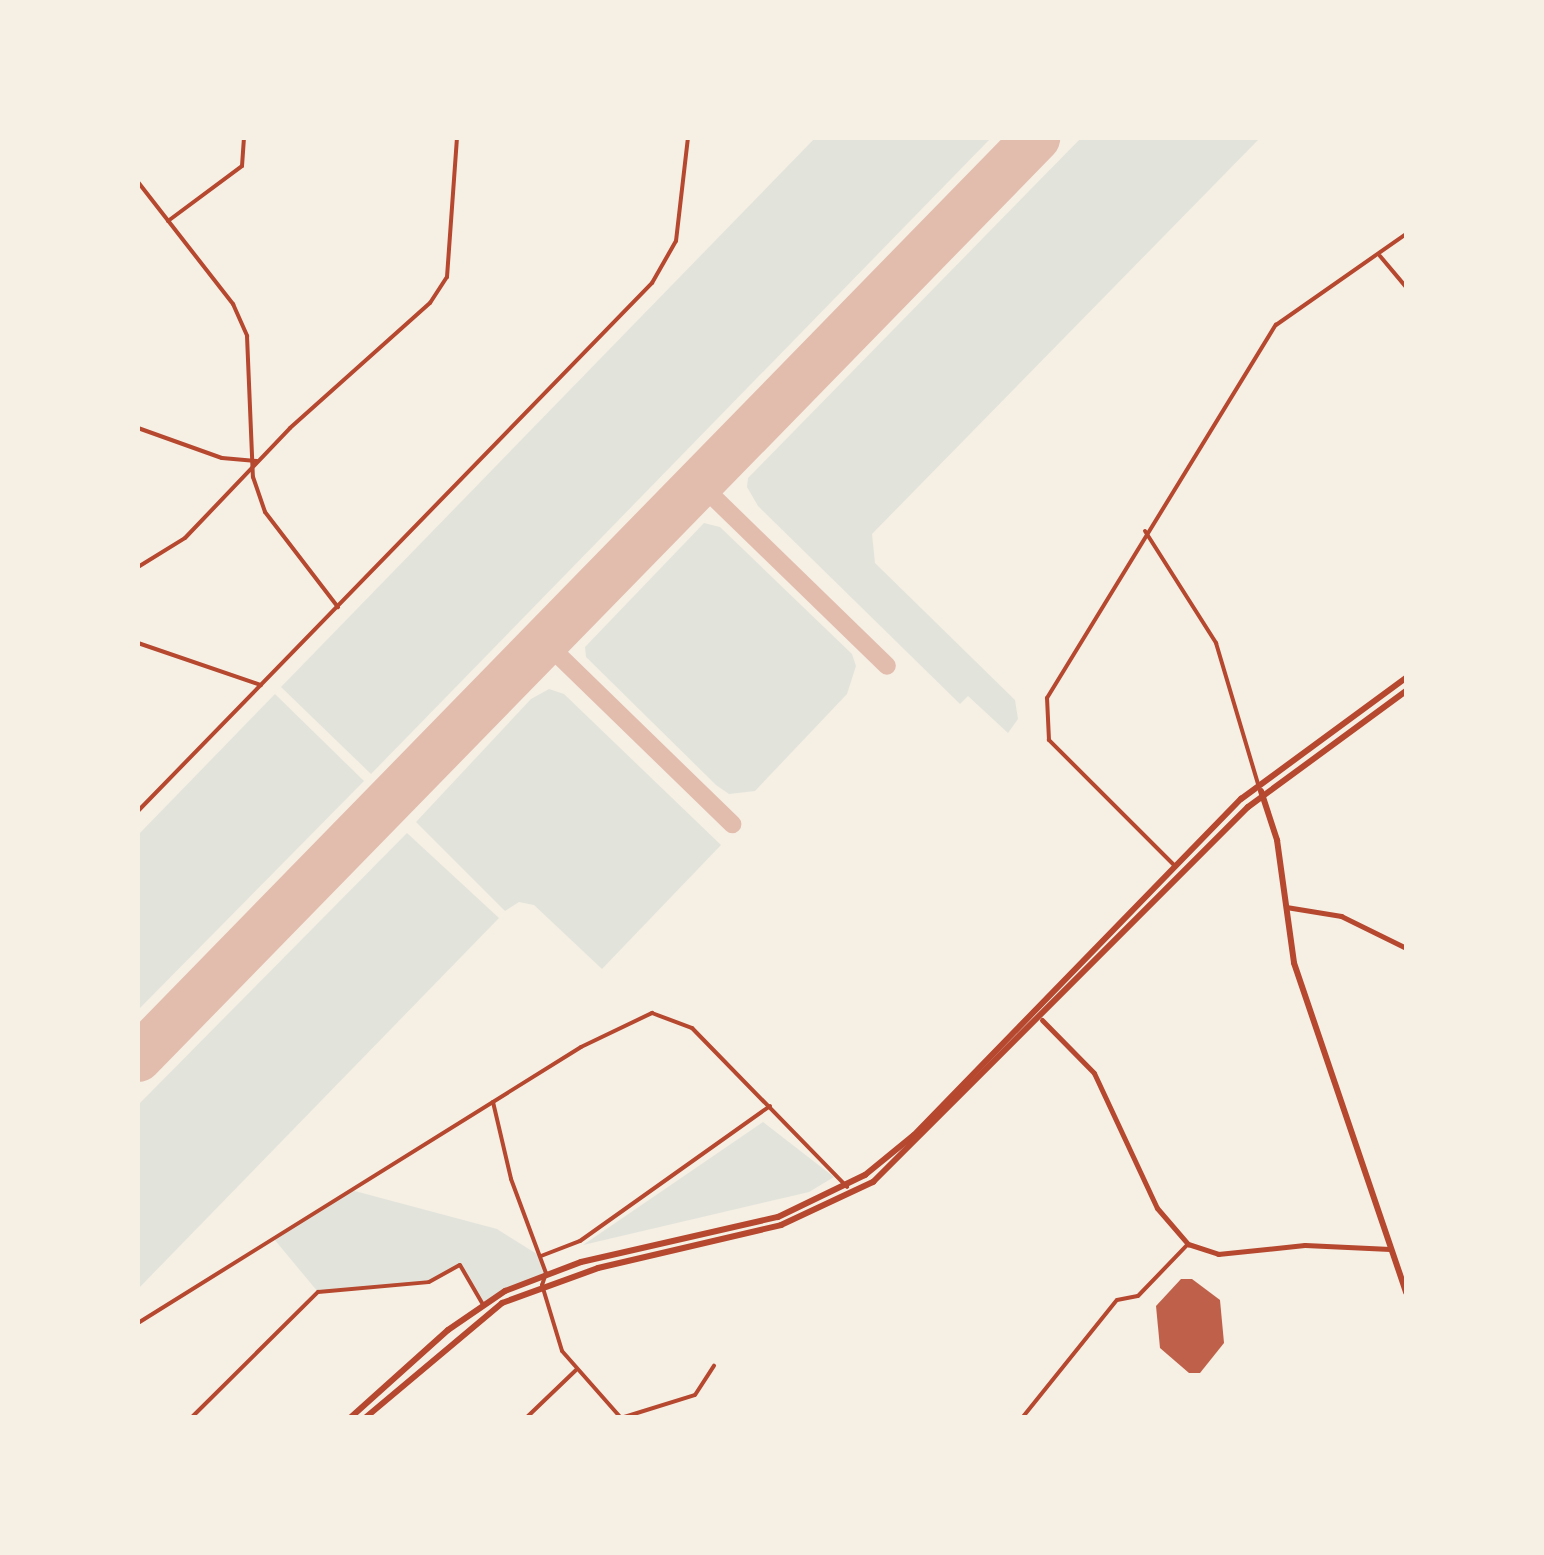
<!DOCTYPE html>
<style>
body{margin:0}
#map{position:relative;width:1544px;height:1555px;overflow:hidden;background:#f6efe4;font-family:"IBM Plex Sans",sans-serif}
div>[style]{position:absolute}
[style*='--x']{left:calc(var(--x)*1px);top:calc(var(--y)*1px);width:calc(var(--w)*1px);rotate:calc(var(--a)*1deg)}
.green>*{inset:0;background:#e2e4dc}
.taxiway>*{height:18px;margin:-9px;padding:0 9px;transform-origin:9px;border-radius:9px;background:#e2bdae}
.runway>*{height:48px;margin:-24px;padding:0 24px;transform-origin:24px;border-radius:24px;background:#e2bdae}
.building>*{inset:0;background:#bf614a}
.minor>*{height:4px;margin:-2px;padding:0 2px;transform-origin:2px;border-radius:2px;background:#b5482f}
.tertiary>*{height:5px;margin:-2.5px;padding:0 2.5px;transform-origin:2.5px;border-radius:2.5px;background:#b5482f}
.secondary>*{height:6px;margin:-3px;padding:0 3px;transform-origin:3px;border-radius:3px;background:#b5482f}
span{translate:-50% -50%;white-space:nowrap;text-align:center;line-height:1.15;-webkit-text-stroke:8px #f6efe4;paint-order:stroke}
.frame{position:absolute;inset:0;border:140px solid #f6efe4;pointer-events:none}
</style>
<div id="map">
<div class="green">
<i style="clip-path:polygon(815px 138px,991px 138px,371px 774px,281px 687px)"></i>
<i style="clip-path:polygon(1081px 138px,1260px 138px,872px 534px,875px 563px,1015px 700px,1018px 719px,1008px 733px,968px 696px,960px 704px,758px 506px,747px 487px,748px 478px)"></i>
<i style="clip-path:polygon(704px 523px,720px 527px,852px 654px,856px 666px,847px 694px,755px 791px,729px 794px,716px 785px,586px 657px,585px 647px)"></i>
<i style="clip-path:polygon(549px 689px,564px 694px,721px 845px,602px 969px,534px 905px,519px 902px,505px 911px,416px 822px,531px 699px)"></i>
<i style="clip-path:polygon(275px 694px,364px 781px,138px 1010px,138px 835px)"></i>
<i style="clip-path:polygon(407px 833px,499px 918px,138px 1289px,138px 1105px)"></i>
<i style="clip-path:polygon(763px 1122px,834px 1177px,809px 1192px,583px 1245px)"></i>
<i style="clip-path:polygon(351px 1190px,497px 1229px,540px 1256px,546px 1273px,482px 1303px,460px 1265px,429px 1282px,318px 1292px,274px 1239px)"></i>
</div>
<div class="taxiway">
<i style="--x:699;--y:483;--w:262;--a:44.2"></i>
<i style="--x:546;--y:643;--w:260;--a:44.2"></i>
</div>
<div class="runway">
<i style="--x:138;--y:1058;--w:1286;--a:-45.69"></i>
</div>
<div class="building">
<i style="clip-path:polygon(1181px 1279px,1192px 1279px,1220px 1300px,1224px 1343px,1200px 1373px,1189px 1373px,1160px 1348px,1156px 1306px)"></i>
</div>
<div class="minor">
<i style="--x:138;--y:182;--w:155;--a:52.1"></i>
<i style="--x:233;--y:304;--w:35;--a:66"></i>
<i style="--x:247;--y:336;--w:141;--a:87.6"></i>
<i style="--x:253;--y:477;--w:37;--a:71"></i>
<i style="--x:265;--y:512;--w:120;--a:52.5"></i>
<i style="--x:168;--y:221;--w:92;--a:-36.6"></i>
<i style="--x:242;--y:166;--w:28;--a:-86"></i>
<i style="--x:1380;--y:256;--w:40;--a:50"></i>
<i style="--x:138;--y:428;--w:89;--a:19.7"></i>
<i style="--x:222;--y:458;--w:35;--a:5"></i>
<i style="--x:1145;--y:531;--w:133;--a:57.6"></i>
<i style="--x:1216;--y:643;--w:147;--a:73.4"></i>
<i style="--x:138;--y:567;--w:55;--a:-31.7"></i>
<i style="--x:185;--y:538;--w:152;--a:-46.3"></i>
<i style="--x:290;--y:428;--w:188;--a:-41.8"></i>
<i style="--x:430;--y:303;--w:31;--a:-57"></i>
<i style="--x:447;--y:277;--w:139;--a:-85.9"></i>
<i style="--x:138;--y:643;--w:130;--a:18.9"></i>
<i style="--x:138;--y:811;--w:737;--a:-45.77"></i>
<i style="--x:652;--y:283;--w:48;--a:-60.3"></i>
<i style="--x:676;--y:241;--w:104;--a:-83.4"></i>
<i style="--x:1174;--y:865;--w:177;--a:-135"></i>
<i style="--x:1049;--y:740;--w:42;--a:-92.7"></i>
<i style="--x:1047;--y:698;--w:438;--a:-58.5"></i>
<i style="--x:1276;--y:325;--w:159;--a:-35"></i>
<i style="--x:493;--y:1102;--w:79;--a:76.8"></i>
<i style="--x:511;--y:1179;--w:100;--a:69.6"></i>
<i style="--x:546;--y:1273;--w:13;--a:108"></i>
<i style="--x:542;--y:1285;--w:69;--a:73.1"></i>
<i style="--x:562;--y:1351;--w:89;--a:48.6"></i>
<i style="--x:541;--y:1256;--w:42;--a:-21"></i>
<i style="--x:580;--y:1241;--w:233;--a:-35.4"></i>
<i style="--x:138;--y:1323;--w:522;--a:-31.92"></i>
<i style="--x:581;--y:1047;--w:79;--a:-25.6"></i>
<i style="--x:652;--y:1013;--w:43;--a:20.6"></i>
<i style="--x:692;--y:1028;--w:222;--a:45.7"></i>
<i style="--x:191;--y:1418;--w:179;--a:-44.8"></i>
<i style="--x:318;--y:1292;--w:111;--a:-5.1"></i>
<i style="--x:429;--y:1282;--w:35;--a:-29"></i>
<i style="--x:460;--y:1265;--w:44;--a:59.9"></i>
<i style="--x:526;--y:1418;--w:69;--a:-43.8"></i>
<i style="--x:621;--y:1418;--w:77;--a:-17.3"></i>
<i style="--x:695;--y:1395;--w:35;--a:-57"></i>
<i style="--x:1022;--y:1418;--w:151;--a:-51.2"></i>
<i style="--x:1117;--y:1300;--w:21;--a:-11"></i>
<i style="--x:1138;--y:1296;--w:72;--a:-46.1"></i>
</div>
<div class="tertiary">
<i style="--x:1286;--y:907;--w:56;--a:9.3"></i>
<i style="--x:1341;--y:916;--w:72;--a:26.2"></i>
<i style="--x:1042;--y:1020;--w:74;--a:45.5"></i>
<i style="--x:1094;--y:1073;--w:149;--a:65"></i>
<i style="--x:1157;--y:1208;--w:48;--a:49.3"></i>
<i style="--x:1188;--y:1244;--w:32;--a:18"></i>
<i style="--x:1218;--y:1254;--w:87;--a:-5.9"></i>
<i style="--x:1305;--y:1245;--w:85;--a:2.7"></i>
</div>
<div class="secondary">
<i style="--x:1261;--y:791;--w:52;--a:71.9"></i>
<i style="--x:1277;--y:840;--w:124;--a:82.1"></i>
<i style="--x:1294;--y:963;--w:348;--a:71.2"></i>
<i style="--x:350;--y:1418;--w:132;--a:-41.9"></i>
<i style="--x:448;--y:1330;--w:69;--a:-34.4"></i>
<i style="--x:505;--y:1291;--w:81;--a:-20.9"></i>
<i style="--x:581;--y:1262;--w:202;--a:-12.9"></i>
<i style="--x:778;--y:1217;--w:97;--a:-25.8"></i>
<i style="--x:865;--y:1175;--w:63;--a:-39.2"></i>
<i style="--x:914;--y:1135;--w:469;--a:-45.8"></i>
<i style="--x:1241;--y:799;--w:205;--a:-36.3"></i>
<i style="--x:365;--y:1418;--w:179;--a:-40"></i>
<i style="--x:502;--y:1303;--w:102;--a:-20"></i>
<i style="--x:598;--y:1268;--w:188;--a:-13.2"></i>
<i style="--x:781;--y:1225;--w:102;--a:-25.1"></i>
<i style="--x:873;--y:1182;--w:530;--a:-45"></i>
<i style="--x:1248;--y:807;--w:196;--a:-36.3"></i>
</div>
<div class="frame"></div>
</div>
